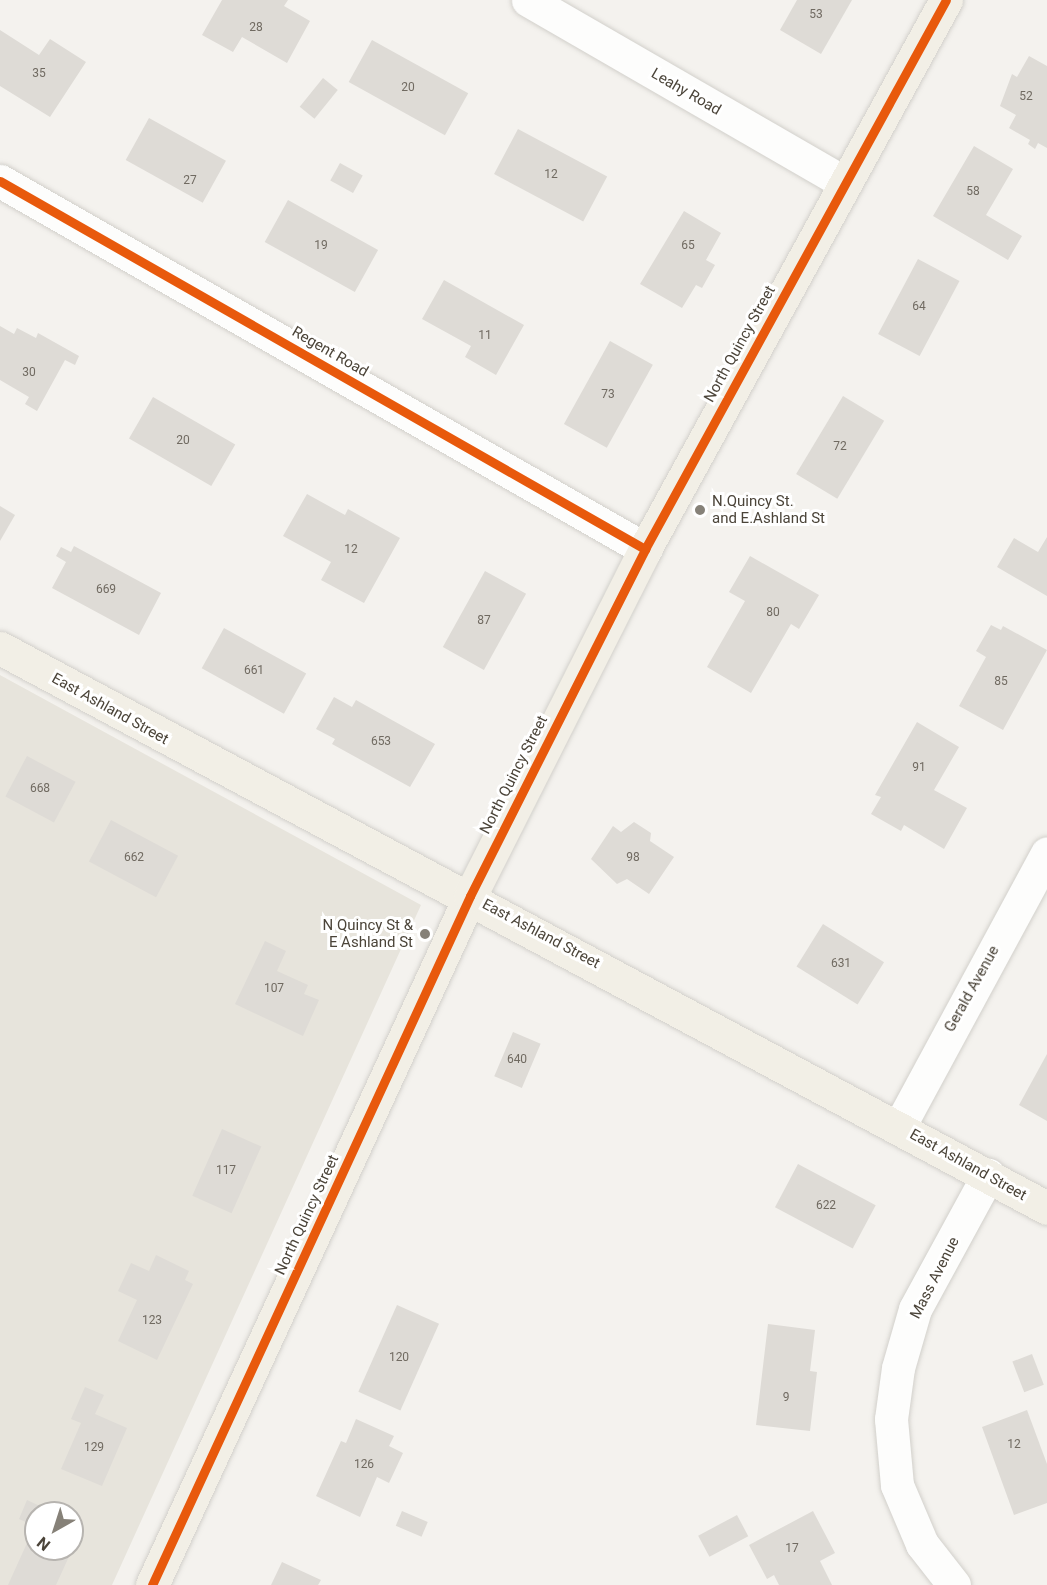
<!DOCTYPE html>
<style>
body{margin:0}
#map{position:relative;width:1047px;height:1585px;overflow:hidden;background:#f4f2ee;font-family:Roboto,sans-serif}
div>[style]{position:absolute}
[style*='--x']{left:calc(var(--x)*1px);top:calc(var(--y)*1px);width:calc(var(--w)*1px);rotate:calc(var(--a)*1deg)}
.residential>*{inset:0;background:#e7e4dc}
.building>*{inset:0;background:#dedbd6;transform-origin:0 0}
.roads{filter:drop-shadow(0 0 2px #d2d0cb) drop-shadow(0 0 2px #d2d0cb)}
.minor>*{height:33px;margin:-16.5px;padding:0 16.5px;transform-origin:16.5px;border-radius:16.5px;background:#fdfdfc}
.major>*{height:33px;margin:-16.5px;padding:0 16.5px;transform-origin:16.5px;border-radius:16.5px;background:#f2efe6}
.cycleway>*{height:9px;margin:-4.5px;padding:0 4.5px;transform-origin:4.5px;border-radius:4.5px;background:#e8590c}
.dots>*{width:16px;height:16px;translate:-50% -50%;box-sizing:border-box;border:3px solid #fff;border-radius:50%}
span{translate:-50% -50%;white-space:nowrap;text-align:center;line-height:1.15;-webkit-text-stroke:6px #fff;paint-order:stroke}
.number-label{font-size:12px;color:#706a61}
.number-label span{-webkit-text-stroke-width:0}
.street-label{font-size:15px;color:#4b4439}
.poi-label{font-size:15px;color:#4b4439}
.left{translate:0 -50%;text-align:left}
.right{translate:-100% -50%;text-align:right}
.north{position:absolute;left:24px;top:1501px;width:60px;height:60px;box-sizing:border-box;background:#fff;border:2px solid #b7b4b0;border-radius:50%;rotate:219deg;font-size:16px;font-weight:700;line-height:24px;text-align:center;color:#4b4439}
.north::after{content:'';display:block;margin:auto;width:21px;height:27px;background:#868178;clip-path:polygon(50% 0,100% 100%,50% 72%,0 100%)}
</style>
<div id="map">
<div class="residential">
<i style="clip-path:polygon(evenodd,0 675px,421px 905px,112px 1585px,0 1585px,0 675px,36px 1513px,72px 1513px,72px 1549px,36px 1549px,36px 1513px)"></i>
</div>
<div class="building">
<i style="clip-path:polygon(222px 0,288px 0,284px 6px,310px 21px,287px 63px,242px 37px,233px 52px,202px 35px)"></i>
<i style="clip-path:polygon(797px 0,852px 0,821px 54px,780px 30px)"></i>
<i style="clip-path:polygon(0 30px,39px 55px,50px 39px,86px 62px,50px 117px,0 86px)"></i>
<i style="left:372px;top:40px;width:110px;height:48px;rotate:29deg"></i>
<i style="clip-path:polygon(1029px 56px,1047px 66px,1047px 148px,1038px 143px,1035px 149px,1028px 144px,1030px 140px,1009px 128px,1016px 115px,1000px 106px,1012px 74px,1017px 77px)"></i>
<i style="left:323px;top:78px;width:19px;height:37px;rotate:39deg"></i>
<i style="left:149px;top:118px;width:88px;height:48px;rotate:29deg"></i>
<i style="left:518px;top:129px;width:101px;height:51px;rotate:28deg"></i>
<i style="clip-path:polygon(974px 146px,1013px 169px,986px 215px,1022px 236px,1008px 260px,933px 216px)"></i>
<i style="left:340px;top:163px;width:26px;height:20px;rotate:29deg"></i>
<i style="left:288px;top:200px;width:103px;height:48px;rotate:29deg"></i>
<i style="clip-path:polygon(684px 211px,721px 233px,706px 260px,715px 265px,702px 288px,696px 285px,682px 308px,640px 284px)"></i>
<i style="left:918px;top:259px;width:47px;height:85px;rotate:28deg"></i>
<i style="clip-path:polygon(444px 280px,524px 325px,496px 375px,465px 357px,471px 346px,422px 319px)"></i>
<i style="clip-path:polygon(0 326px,14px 334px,17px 328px,36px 338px,38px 333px,79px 356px,75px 365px,65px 360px,37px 411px,25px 404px,29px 397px,0 380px)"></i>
<i style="left:610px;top:341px;width:49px;height:95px;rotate:29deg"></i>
<i style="left:843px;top:396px;width:48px;height:91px;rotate:31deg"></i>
<i style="left:153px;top:397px;width:95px;height:48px;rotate:30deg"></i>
<i style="clip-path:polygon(307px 494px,345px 515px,348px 509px,400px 538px,364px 603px,321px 580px,331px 562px,283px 536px)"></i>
<i style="clip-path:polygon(0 506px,15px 515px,0 541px)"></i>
<i style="clip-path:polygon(1047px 537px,1047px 596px,997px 567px,1014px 538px,1038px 552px)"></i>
<i style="clip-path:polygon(74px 546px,161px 593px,139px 635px,52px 588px,66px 562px,56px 556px,61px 547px,71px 552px)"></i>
<i style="clip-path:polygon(750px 556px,819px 595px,799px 629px,791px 624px,751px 693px,707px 667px,745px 601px,729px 592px)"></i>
<i style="left:485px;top:571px;width:47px;height:87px;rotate:29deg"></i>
<i style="clip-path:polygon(991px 625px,1001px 630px,1003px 626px,1047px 650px,1003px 730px,959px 706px,986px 657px,976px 651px)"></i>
<i style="left:224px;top:628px;width:94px;height:46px;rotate:29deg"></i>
<i style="clip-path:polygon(334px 697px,352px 707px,356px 700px,435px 744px,410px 787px,332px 744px,335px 739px,316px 729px)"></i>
<i style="clip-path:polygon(917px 722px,959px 747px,934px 790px,967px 808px,944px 849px,904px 825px,901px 831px,871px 814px,881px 797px,875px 795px)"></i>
<i style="left:27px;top:756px;width:55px;height:46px;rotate:28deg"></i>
<i style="left:111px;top:820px;width:76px;height:47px;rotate:28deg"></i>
<i style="clip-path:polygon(634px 822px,651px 833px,650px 841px,674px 857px,649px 894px,627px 879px,617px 884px,591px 859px,613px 826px,621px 832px)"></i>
<i style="left:823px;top:924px;width:72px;height:50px;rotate:32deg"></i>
<i style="clip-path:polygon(265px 941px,286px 951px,277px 971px,308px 985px,304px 994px,319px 1000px,303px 1036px,235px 1004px)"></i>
<i style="left:513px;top:1032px;width:30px;height:48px;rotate:23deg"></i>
<i style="clip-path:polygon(1047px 1054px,1047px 1121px,1019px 1105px)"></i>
<i style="left:222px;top:1129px;width:43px;height:73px;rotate:24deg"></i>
<i style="left:798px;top:1164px;width:88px;height:49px;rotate:28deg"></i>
<i style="clip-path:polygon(156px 1255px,189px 1271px,185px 1280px,193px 1284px,157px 1360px,118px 1341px,137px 1300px,118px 1291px,131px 1263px,149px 1271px)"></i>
<i style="left:397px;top:1305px;width:46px;height:95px;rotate:24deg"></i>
<i style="clip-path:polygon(768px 1324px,815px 1330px,810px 1371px,817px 1372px,810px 1431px,756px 1425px)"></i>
<i style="left:1032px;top:1354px;width:33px;height:21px;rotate:69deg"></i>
<i style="clip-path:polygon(85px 1387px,104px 1395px,95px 1414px,127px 1428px,102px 1486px,61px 1469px,81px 1423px,71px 1419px)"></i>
<i style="clip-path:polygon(1027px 1410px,1047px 1464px,1047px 1503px,1014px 1515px,982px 1427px)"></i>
<i style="clip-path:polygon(356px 1419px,394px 1436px,389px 1446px,403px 1453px,389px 1483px,377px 1477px,360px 1517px,316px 1496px,341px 1441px,346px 1443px)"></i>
<i style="clip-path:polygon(27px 1500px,55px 1513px,36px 1513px,36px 1549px,72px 1550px,56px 1585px,8px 1585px,32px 1532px,27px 1529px,30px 1524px,19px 1519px)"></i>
<i style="left:402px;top:1511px;width:28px;height:16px;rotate:23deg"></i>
<i style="clip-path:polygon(813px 1511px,835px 1553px,820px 1561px,832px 1585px,779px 1585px,774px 1575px,767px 1579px,749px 1545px)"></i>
<i style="left:737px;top:1515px;width:24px;height:44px;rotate:62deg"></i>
<i style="clip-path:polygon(282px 1562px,321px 1580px,318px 1585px,271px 1585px)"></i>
</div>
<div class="roads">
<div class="minor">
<i style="--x:528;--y:0;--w:366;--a:30"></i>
<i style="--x:0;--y:181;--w:743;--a:29.71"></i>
<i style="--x:899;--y:1127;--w:311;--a:-61.6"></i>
<i style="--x:954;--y:1585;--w:52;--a:-128"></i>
<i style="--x:922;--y:1544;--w:64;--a:-113"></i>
<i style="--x:897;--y:1485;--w:66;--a:-95.2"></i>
<i style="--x:891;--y:1419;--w:51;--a:-82.2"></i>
<i style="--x:898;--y:1368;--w:61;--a:-73.9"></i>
<i style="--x:915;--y:1309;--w:153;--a:-61.4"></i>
</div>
<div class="major">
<i style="--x:0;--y:648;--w:1187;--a:28.14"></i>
<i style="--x:152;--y:1585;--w:759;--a:-65.22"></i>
<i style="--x:470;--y:896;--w:389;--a:-63.2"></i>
<i style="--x:645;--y:549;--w:626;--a:-61.27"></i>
</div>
</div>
<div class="cycleway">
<i style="--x:0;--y:181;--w:743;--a:29.71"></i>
<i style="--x:152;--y:1585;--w:759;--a:-65.22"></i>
<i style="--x:470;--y:896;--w:389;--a:-63.2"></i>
<i style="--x:645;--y:549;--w:626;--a:-61.27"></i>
</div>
<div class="dots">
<i style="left:700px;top:510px;background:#868178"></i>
<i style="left:425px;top:934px;background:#868178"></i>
</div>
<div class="number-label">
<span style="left:816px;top:15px">53</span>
<span style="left:256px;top:28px">28</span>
<span style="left:39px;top:74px">35</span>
<span style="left:408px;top:88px">20</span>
<span style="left:1026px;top:97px">52</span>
<span style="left:551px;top:175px">12</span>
<span style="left:190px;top:181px">27</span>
<span style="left:973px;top:192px">58</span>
<span style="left:321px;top:246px">19</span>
<span style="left:688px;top:246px">65</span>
<span style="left:919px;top:307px">64</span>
<span style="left:485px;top:336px">11</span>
<span style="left:29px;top:373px">30</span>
<span style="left:608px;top:395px">73</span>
<span style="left:183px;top:441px">20</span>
<span style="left:840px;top:447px">72</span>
<span style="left:351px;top:550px">12</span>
<span style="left:106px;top:590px">669</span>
<span style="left:773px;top:613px">80</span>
<span style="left:484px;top:621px">87</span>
<span style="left:254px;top:671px">661</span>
<span style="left:1001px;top:682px">85</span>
<span style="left:381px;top:742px">653</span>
<span style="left:919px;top:768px">91</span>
<span style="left:40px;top:789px">668</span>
<span style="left:134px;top:858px">662</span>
<span style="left:633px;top:858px">98</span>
<span style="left:841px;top:964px">631</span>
<span style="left:274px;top:989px">107</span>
<span style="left:517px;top:1060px">640</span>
<span style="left:226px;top:1171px">117</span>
<span style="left:826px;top:1206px">622</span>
<span style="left:152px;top:1321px">123</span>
<span style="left:399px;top:1358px">120</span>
<span style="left:786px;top:1398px">9</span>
<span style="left:1014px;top:1445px">12</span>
<span style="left:94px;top:1448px">129</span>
<span style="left:364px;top:1465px">126</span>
<span style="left:792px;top:1549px">17</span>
</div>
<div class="street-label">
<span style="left:686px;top:92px;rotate:30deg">Leahy Road</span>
<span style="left:740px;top:344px;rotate:-61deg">North Quincy Street</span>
<span style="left:330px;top:352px;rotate:30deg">Regent Road</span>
<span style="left:110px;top:709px;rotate:29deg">East Ashland Street</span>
<span style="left:514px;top:775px;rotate:-63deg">North Quincy Street</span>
<span style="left:541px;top:934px;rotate:28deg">East Ashland Street</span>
<span style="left:972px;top:989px;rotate:-61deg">Gerald Avenue</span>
<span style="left:968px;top:1165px;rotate:29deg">East Ashland Street</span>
<span style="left:307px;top:1215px;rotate:-65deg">North Quincy Street</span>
<span style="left:935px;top:1278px;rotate:-63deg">Mass Avenue</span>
</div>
<div class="poi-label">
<span class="left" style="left:712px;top:510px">N.Quincy St.<br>and E.Ashland St</span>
<span class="right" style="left:413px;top:934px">N Quincy St &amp;<br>E Ashland St</span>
</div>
<div class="north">N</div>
</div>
